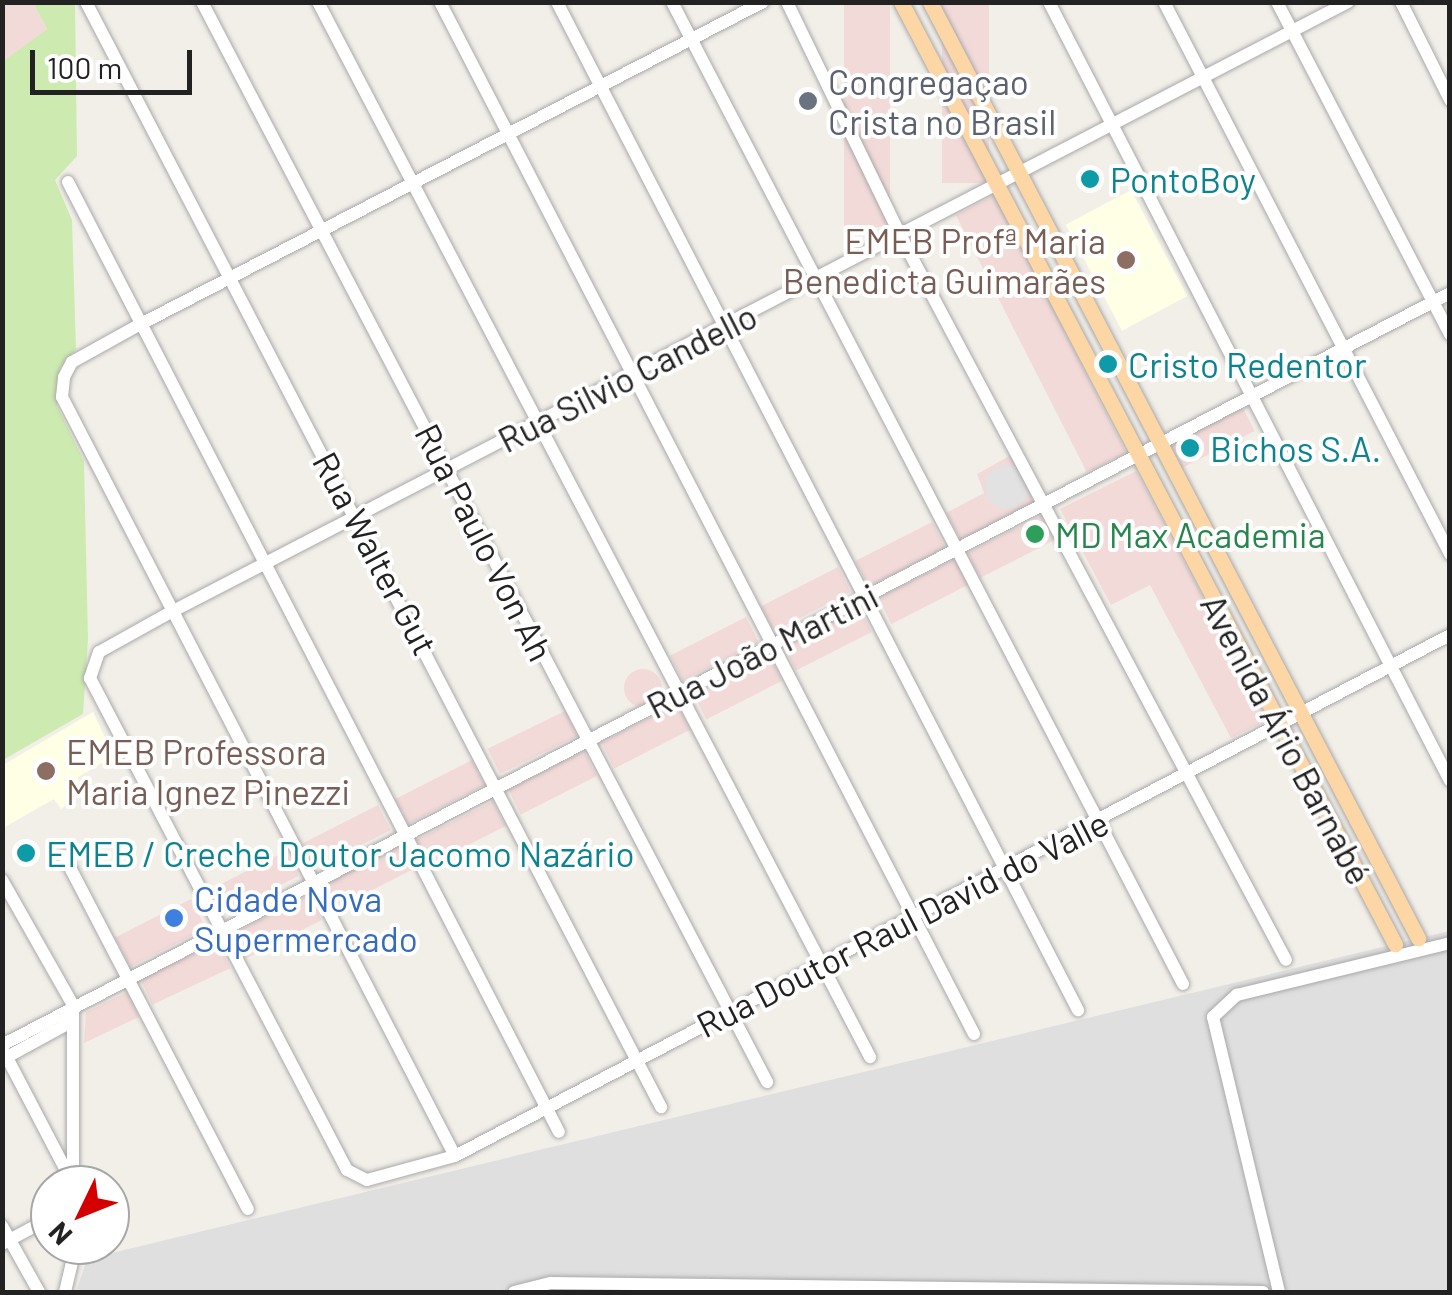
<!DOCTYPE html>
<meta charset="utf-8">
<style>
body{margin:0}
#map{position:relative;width:1452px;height:1295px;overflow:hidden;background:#f2efe9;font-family:Barlow,sans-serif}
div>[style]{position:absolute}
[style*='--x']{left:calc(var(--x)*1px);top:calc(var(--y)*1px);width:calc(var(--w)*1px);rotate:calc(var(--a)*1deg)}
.residential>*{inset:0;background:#e0dfdf}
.commercial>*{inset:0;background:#f2dad9;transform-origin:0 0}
.round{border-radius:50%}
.education>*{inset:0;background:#ffffe5;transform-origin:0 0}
.grass>*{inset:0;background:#cdebb0}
.parking>*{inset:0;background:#e2e2e2}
.roads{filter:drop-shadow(0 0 2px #a9a9a9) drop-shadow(0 0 2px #a9a9a9)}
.minor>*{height:12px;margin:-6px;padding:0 6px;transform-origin:6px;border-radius:6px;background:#fff}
.major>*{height:15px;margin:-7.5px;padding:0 7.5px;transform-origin:7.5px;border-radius:7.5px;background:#fcd6a4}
.dots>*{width:28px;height:28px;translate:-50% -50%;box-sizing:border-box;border:5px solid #fff;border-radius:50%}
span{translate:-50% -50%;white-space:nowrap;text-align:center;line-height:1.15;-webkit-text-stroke:8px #fff;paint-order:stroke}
.worship-label{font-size:35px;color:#5b616d}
.left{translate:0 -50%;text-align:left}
.culture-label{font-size:35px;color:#0d838f}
.education-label{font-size:35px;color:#785e54}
.right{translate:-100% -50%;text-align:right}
.street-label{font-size:35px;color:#222}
.leisure-label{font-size:35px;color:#27864d}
.shop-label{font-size:35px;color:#366cbe}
.frame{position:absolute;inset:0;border:5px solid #222;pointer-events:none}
.north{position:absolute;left:30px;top:1165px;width:100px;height:100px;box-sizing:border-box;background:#fff;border:2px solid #a7a7a7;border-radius:50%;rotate:227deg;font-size:28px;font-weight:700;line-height:40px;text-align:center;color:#222}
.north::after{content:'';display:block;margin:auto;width:35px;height:45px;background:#d40000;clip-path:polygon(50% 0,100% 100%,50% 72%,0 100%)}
.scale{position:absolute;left:30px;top:50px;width:162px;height:45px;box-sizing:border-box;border:5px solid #222;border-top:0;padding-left:12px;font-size:30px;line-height:35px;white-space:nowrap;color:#222;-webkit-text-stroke:8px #fff;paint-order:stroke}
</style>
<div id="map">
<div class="residential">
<i style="clip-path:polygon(1449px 931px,1449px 1292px,76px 1292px,87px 1259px)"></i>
</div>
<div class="commercial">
<i style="clip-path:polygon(3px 3px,33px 3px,47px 29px,3px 62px)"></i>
<i style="left:844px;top:3px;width:46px;height:224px"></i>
<i style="left:942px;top:3px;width:47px;height:180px"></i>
<i style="left:995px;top:195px;width:289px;height:44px;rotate:63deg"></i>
<i style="left:1242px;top:406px;width:28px;height:86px;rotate:63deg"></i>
<i style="clip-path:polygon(1013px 454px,1037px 502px,961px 540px,946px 513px,984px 493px,977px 474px)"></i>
<i style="clip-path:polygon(1136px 471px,1268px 720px,1231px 738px,1150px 585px,1111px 605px,1060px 509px)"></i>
<i style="left:1044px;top:514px;width:28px;height:86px;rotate:63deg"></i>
<i style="left:932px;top:522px;width:29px;height:86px;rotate:63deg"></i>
<i style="left:955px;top:559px;width:29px;height:86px;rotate:63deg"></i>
<i style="left:838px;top:567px;width:28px;height:86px;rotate:63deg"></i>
<i style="left:859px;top:607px;width:28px;height:85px;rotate:63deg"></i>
<i style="left:746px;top:617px;width:28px;height:85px;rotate:63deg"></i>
<i style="left:769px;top:655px;width:29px;height:85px;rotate:63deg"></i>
<i class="round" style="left:624px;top:669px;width:38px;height:38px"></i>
<i style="left:677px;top:704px;width:29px;height:85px;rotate:63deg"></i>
<i style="left:565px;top:711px;width:28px;height:86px;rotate:64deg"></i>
<i style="left:584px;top:751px;width:28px;height:85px;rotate:63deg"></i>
<i style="left:472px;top:760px;width:28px;height:86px;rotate:63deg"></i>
<i style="left:493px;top:801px;width:28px;height:86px;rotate:63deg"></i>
<i style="left:378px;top:805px;width:28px;height:85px;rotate:63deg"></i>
<i style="left:399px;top:845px;width:28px;height:85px;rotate:63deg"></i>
<i style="left:286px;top:851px;width:28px;height:85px;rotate:63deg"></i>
<i style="left:309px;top:895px;width:28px;height:86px;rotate:63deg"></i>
<i style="left:191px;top:899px;width:33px;height:85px;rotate:63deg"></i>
<i style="left:218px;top:942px;width:29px;height:86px;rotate:65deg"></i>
<i style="clip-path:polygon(127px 992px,139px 1017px,84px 1043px,86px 1012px)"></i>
</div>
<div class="education">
<i style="left:1131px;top:190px;width:120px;height:74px;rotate:62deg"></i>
<i style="clip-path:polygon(93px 712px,114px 756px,78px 777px,81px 794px,61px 809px,54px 799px,3px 828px,3px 765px)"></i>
</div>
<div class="grass">
<i style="clip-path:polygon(33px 3px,75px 3px,77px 156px,55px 180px,72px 220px,76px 349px,60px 368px,57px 406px,84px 461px,88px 639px,83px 714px,3px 760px,2px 62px,47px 29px)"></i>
</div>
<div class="parking">
<i class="round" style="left:985px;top:465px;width:44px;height:44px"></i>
</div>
<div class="roads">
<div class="minor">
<i style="--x:86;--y:2;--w:1246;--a:62.51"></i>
<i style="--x:202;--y:2;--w:1219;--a:62.38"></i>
<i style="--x:318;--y:2;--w:1191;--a:62.38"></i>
<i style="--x:440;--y:2;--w:1162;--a:62.64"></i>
<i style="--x:557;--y:2;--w:1135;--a:62.67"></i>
<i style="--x:672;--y:2;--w:1107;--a:62.51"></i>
<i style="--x:787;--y:2;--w:259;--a:64.1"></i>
<i style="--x:900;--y:235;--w:821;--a:61.97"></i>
<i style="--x:1049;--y:2;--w:876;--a:62.76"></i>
<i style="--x:1164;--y:2;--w:622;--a:62.61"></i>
<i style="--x:1277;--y:2;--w:375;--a:62.5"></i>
<i style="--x:1348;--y:2;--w:1326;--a:152.6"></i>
<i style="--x:171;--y:612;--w:82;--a:150.9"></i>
<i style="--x:99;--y:652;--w:28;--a:109"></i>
<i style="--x:90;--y:678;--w:555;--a:62.42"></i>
<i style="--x:347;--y:1170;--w:22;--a:27"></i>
<i style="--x:367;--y:1180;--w:91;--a:-15.3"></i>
<i style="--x:455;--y:1156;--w:1123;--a:-27.64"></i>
<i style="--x:1401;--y:2;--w:110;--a:63.4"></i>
<i style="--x:68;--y:182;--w:1069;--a:62.67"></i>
<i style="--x:64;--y:856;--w:398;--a:62.5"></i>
<i style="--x:2;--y:880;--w:144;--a:60.4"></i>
<i style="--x:73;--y:1005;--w:180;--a:90"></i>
<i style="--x:2;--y:1045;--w:1632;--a:-27.44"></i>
<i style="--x:2;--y:1048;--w:151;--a:62.4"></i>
<i style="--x:7;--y:1057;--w:75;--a:-28.6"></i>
<i style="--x:455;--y:1156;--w:855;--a:-117.37"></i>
<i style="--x:62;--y:397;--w:20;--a:-84"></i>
<i style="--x:64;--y:377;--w:17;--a:-62"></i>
<i style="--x:72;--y:362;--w:74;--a:-29"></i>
<i style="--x:137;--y:326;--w:705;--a:-27.36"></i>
<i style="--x:2;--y:1226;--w:76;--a:60.7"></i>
<i style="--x:2;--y:1244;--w:55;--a:-28.4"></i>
<i style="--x:65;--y:1292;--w:48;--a:-76.8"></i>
<i style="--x:514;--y:1292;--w:38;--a:-14"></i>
<i style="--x:551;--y:1283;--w:712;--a:0.72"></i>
<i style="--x:1279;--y:1292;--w:283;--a:-103.5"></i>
<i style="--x:1213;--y:1017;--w:33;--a:-43"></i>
<i style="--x:1237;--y:995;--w:219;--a:-13.7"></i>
</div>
<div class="major">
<i style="--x:901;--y:2;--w:1064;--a:62.33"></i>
<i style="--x:930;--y:2;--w:1056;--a:62.46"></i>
</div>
</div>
<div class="dots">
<i style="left:808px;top:101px;background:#6b7280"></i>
<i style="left:1090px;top:179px;background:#0f9aa8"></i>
<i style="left:1126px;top:260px;background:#8d6e63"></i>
<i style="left:1108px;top:364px;background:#0f9aa8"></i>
<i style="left:1190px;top:448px;background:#0f9aa8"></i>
<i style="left:1035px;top:534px;background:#2e9e5b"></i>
<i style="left:46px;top:771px;background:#8d6e63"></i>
<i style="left:26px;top:853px;background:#0f9aa8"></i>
<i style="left:174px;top:918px;background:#3f7fe0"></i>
</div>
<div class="worship-label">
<span class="left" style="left:828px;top:101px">Congregaçao<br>Crista no Brasil</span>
</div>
<div class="culture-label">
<span class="left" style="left:1110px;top:179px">PontoBoy</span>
<span class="left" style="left:1128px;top:364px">Cristo Redentor</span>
<span class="left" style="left:1210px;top:448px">Bichos S.A.</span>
<span class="left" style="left:46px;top:853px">EMEB / Creche Doutor Jacomo Nazário</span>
</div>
<div class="education-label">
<span class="right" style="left:1106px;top:260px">EMEB Profª Maria<br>Benedicta Guimarães</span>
<span class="left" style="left:66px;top:771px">EMEB Professora<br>Maria Ignez Pinezzi</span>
</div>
<div class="street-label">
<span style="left:627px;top:377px;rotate:-27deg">Rua Silvio Candello</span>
<span style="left:485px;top:542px;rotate:63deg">Rua Paulo Von Ah</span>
<span style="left:376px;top:553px;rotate:62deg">Rua Walter Gut</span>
<span style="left:762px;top:650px;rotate:-27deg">Rua João Martini</span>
<span style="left:1287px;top:739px;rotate:62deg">Avenida Ário Barnabé</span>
<span style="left:902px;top:923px;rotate:-27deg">Rua Doutor Raul David do Valle</span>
</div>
<div class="leisure-label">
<span class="left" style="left:1055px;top:534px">MD Max Academia</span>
</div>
<div class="shop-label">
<span class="left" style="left:194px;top:918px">Cidade Nova<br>Supermercado</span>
</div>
<div class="frame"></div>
<div class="north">N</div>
<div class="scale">100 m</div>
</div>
